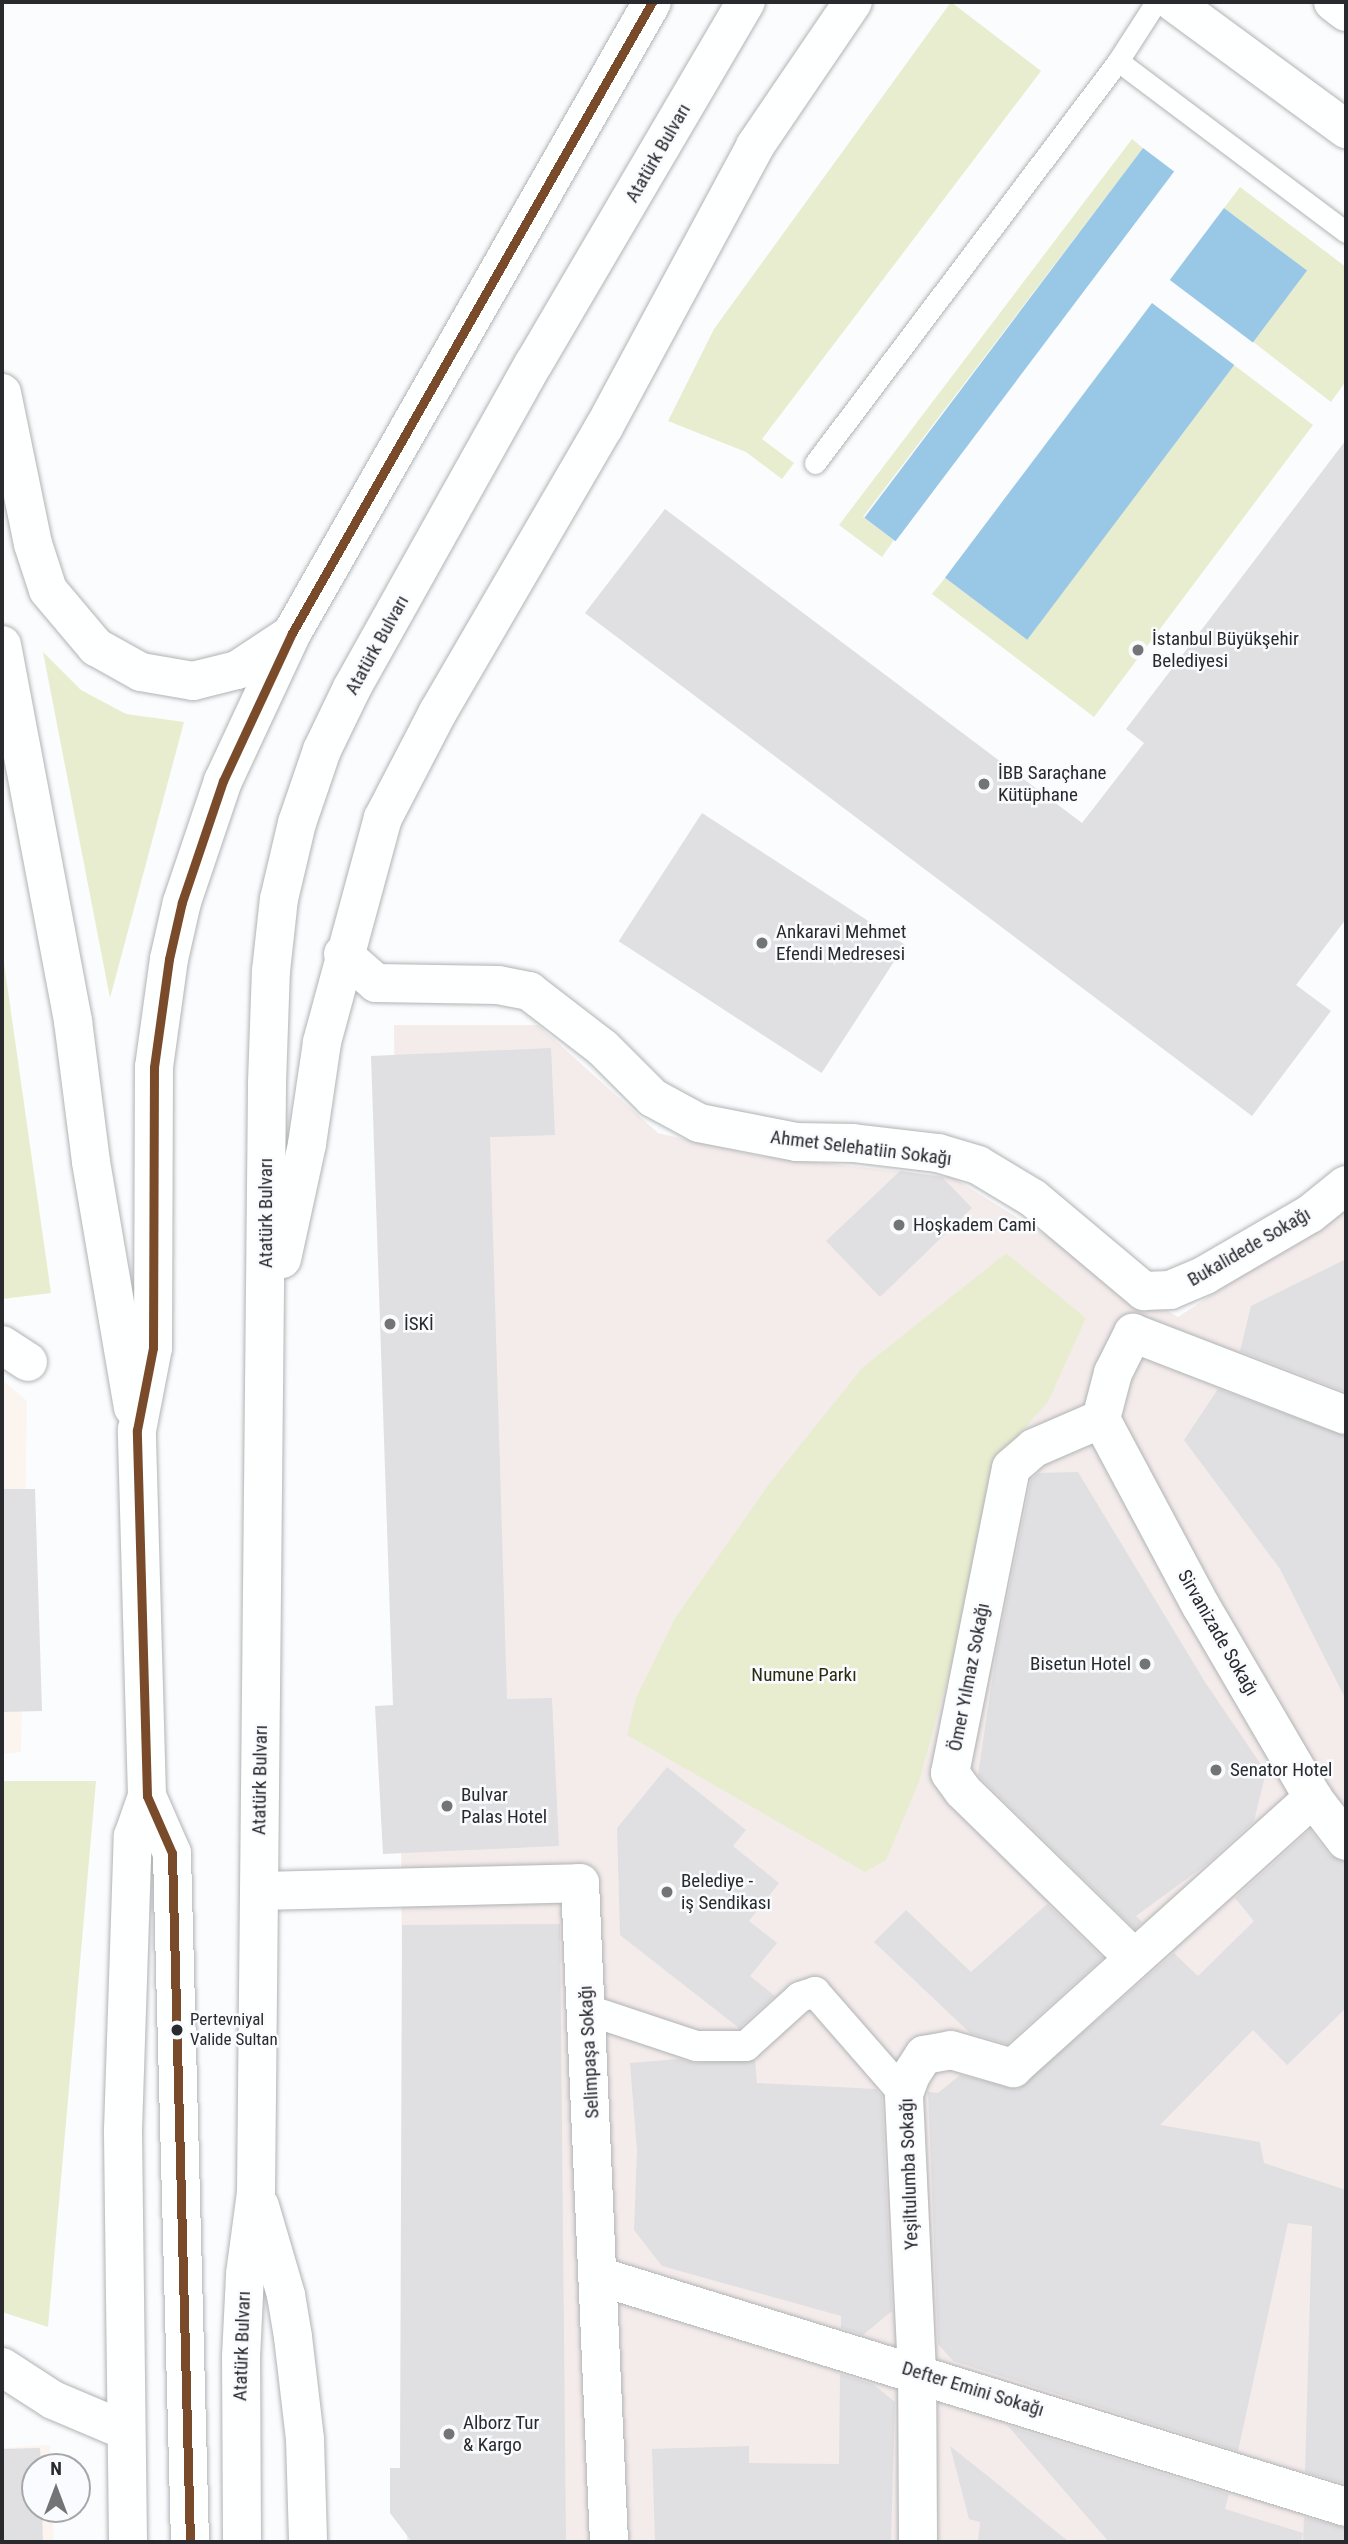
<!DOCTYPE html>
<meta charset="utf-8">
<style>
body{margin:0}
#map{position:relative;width:1348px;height:2544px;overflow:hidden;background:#fbfcfd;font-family:"Roboto Condensed",sans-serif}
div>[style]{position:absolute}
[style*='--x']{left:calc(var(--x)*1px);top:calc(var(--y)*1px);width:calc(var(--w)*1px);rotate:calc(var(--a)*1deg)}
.commercial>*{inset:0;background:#f4eceb}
.education>*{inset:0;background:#fcf4ee}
.green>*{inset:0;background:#e9edcf}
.water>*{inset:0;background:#98c8e5;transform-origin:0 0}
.building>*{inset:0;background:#e0dfe1;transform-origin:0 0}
.roads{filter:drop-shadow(0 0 2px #b2b3b6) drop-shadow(0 0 2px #b2b3b6)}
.service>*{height:21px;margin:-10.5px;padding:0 10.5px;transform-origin:10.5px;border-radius:10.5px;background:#feffff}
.pedestrian>*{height:30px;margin:-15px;padding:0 15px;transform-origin:15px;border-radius:15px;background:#feffff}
.minor>*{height:38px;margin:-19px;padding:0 19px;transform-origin:19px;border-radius:19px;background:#feffff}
.tertiary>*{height:38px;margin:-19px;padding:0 19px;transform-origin:19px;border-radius:19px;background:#feffff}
.primary>*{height:38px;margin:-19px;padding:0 19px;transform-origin:19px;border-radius:19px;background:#feffff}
.bus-1>*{height:9px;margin:-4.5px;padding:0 4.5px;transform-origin:4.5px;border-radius:4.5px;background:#7a4b2a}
.dots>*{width:19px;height:19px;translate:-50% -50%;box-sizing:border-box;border:4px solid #fafbfe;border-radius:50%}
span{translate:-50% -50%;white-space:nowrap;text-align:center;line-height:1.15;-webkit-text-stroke:5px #fafbfe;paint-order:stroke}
.bus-label{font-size:17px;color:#292a2d}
.left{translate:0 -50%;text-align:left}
.street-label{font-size:19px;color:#292a2d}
.poi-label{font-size:19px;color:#292a2d}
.right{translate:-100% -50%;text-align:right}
.park-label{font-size:19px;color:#292c0d}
.frame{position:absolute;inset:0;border:4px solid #292a2d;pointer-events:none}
.north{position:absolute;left:21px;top:2453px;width:70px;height:70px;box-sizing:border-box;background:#fafbfe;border:2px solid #a6a7aa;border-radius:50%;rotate:0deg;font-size:19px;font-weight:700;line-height:28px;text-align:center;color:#292a2d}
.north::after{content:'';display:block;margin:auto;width:24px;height:32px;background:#727476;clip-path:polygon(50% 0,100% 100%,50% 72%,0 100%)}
</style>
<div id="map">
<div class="commercial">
<i style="clip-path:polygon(394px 1025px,538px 1025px,658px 1133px,759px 1156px,952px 1177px,1178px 1317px,1346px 1206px,1346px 2542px,407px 2542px)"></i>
</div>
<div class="education">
<i style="clip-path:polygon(2px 1380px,27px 1401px,21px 1752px,2px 1754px)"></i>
<i style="clip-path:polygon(50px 2445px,51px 2467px,35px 2467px,35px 2509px,52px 2509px,54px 2542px,2px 2542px,2px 2448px)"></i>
</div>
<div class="green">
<i style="clip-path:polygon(951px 2px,1041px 71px,762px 439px,794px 463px,782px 479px,746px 452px,668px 421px,714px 329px)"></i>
<i style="clip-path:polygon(1132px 139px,1143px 148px,863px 517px,894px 540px,882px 557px,839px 525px)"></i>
<i style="clip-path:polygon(1240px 187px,1346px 267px,1346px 381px,1331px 402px,1252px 341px,1306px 270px,1224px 208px)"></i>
<i style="clip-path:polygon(1234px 365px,1313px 425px,1094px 717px,932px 594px,945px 578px,1027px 639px)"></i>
<i style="clip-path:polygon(43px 652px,81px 690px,126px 714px,184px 722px,110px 998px)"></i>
<i style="clip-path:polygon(2px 949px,51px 1293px,2px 1299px)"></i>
<i style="clip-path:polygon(1006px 1253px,1086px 1318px,1048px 1402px,1001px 1454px,988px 1529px,919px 1782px,886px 1860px,865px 1872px,627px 1735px,636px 1698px,675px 1618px,769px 1484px,862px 1368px)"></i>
<i style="clip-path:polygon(2px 1781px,96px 1781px,48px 2327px,2px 2312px)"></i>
</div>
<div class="water">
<i style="left:1143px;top:148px;width:39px;height:463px;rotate:37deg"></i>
<i style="left:1224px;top:208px;width:104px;height:90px;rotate:37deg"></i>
<i style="left:1152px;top:303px;width:103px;height:344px;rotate:37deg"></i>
</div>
<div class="building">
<i style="clip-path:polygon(1346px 440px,1346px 919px,1296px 985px,1331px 1011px,1252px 1116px,585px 613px,665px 509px,1082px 823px,1144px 743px,1126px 729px)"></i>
<i style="left:702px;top:813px;width:242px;height:153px;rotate:33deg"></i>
<i style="clip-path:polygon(551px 1048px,555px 1135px,490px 1137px,507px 1699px,552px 1698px,559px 1846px,383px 1854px,375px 1706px,393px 1705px,371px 1056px)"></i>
<i style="clip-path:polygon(900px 1171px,942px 1177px,972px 1208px,880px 1297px,826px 1241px)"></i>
<i style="clip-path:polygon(1346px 1259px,1346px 1392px,1240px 1351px,1251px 1306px)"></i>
<i style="clip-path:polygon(1218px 1389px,1346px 1436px,1346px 1700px,1280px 1569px,1184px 1440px)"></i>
<i style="clip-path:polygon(1078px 1472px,1205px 1682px,1266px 1772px,1254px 1821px,1207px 1864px,1136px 1916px,1142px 1922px,1135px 1929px,978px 1775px,996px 1654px,1031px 1480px,1038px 1473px)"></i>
<i style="clip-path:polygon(2px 1489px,35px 1489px,42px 1711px,2px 1712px)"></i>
<i style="clip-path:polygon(667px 1767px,746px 1830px,733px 1846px,779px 1883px,749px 1921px,777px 1943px,750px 1976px,775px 1996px,739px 2028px,620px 1935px,617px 1828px)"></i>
<i style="clip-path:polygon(1310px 1830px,1329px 1855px,1346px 1862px,1346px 2008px,1287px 2065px,1253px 2030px,1160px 2125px,1260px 2142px,1264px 2163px,1346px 2190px,1346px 2484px,1305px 2472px,1312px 2226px,1288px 2223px,1238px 2451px,953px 2361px,938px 2344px,928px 2092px,938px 2093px,960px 2075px,1018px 2089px,1174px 1953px,1198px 1976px,1254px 1921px,1235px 1898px)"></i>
<i style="clip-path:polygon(1047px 1904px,1103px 1958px,1007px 2044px,970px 2033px,874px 1942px,906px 1910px,971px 1972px)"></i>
<i style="clip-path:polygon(560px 1924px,566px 2542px,412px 2542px,390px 2513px,390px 2468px,400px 2468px,402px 1925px)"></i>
<i style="clip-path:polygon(678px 2059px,696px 2063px,755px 2060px,757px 2083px,876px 2089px,882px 2096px,892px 2311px,863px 2335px,841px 2328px,841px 2316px,662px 2266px,634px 2230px,637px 2151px,630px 2063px)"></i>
<i style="clip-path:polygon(840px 2374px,873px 2384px,895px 2402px,891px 2542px,655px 2542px,652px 2449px,749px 2446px,749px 2463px,839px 2464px)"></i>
<i style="clip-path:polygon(1008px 2426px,1229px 2494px,1225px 2509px,1303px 2533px,1301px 2542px,1109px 2542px)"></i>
<i style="clip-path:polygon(950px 2446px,984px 2473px,1069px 2542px,978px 2542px,980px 2522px,969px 2519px)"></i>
<i style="clip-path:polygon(40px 2448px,41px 2467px,35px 2467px,35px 2509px,42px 2509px,43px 2542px,2px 2542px,2px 2449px)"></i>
<i style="clip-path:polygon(1304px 2517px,1346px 2528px,1346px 2542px,1303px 2542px)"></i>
</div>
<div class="roads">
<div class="service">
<i style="--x:1118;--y:61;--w:285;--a:36.9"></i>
<i style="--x:815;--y:463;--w:503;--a:-52.99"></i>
<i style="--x:1118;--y:61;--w:70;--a:-57.2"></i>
</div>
<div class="pedestrian">
<i style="--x:588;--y:2010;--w:114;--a:18.4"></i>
<i style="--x:696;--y:2046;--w:50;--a:0"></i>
<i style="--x:746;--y:2046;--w:73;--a:-42.2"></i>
<i style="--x:800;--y:1997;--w:16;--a:-18"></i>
<i style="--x:815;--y:1992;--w:135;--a:48.9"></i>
</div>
<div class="minor">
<i style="--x:343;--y:954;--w:44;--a:41.3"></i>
<i style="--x:376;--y:983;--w:122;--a:0.9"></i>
<i style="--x:498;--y:985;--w:32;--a:11"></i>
<i style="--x:529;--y:991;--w:93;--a:37.6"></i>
<i style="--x:603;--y:1048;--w:71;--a:45"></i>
<i style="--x:653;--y:1098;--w:52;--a:28.5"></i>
<i style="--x:699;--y:1123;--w:100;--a:11"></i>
<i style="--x:797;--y:1142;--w:56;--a:1"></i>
<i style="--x:853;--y:1143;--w:86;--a:6.7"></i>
<i style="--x:938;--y:1153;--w:42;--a:16.7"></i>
<i style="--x:978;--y:1165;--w:64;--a:31"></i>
<i style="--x:1033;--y:1198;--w:145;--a:40"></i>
<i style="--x:1144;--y:1291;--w:26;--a:-2"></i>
<i style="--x:1170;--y:1290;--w:38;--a:-23"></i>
<i style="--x:1205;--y:1275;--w:121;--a:-30.2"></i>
<i style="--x:1310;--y:1214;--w:46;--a:-38.9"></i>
<i style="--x:2;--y:1345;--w:31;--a:33"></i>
<i style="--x:1101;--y:1419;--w:73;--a:156.6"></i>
<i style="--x:1034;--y:1448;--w:30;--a:139"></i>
<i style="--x:1011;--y:1468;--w:311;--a:101.3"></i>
<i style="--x:950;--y:1773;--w:22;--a:54"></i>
<i style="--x:963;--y:1791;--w:236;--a:44.3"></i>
<i style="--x:1101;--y:1419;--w:212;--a:61.9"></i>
<i style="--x:1201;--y:1606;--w:222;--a:59.7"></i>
<i style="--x:1313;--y:1798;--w:54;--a:52.5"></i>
<i style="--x:1101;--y:1419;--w:48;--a:-75.4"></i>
<i style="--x:1113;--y:1373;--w:45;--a:-63.4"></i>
<i style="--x:1133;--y:1333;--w:228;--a:21.1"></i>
<i style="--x:259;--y:1891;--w:321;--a:-1.4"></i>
<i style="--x:580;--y:1883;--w:660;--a:87.48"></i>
<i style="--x:598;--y:2276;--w:783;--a:17.16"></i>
<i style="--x:918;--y:2542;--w:170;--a:-90.3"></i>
<i style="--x:917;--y:2372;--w:278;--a:-92.7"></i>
<i style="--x:904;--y:2094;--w:20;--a:-70"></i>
<i style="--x:911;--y:2075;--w:24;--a:-57"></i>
<i style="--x:924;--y:2055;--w:27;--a:-10"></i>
<i style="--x:951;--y:2050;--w:65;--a:16.2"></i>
<i style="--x:1013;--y:2068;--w:404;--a:-42"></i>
</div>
<div class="tertiary">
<i style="--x:2;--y:2367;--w:61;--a:32.9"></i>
<i style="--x:53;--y:2400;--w:77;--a:22.9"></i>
</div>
<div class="primary">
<i style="--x:1173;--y:2;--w:215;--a:36.3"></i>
<i style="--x:1333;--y:2;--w:16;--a:38"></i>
<i style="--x:2;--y:393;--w:154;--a:78.4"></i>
<i style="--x:33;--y:544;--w:48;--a:71.9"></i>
<i style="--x:48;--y:590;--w:75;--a:49.9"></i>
<i style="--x:96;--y:647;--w:51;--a:29.1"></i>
<i style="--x:141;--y:672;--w:53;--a:9.8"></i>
<i style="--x:193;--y:681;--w:45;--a:-14"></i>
<i style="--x:237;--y:670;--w:64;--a:-33.4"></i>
<i style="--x:2;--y:645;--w:383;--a:79.3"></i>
<i style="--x:73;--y:1021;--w:142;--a:82.7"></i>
<i style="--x:91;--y:1162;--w:249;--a:80.3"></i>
<i style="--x:282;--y:1259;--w:118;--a:-77.7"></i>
<i style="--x:307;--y:1144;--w:103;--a:-81.6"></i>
<i style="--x:322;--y:1042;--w:232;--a:-74.8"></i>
<i style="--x:383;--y:818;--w:119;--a:-62.6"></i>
<i style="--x:438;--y:712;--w:330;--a:-59.8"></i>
<i style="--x:604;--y:427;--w:319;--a:-61.7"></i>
<i style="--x:755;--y:146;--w:174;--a:-55.8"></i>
<i style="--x:260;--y:2206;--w:93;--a:73.7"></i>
<i style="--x:286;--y:2295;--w:43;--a:80.5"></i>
<i style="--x:293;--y:2337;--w:103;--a:83.3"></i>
<i style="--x:305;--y:2439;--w:103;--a:88.3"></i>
<i style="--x:128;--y:2542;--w:412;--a:-90.7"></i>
<i style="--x:123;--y:2130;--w:294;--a:-88.1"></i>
<i style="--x:133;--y:1836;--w:42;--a:-70.7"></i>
<i style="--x:190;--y:2542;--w:689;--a:-91.5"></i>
<i style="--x:172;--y:1853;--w:62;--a:-113.7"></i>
<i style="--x:147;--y:1796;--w:366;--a:-91.6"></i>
<i style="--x:137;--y:1430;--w:84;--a:-79"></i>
<i style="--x:153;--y:1348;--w:281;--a:-89.8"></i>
<i style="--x:154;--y:1067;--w:109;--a:-82.1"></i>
<i style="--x:169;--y:959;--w:58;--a:-77.2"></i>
<i style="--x:182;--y:902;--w:128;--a:-71.3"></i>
<i style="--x:223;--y:781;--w:163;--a:-65"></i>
<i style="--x:292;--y:633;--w:726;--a:-60.29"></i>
<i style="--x:242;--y:2542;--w:185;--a:-90.3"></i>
<i style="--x:241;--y:2357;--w:83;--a:-87.2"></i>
<i style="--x:245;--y:2274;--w:82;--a:-82.3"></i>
<i style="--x:256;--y:2193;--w:1110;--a:-89.43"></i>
<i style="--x:267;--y:1083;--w:112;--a:-88"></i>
<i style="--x:271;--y:971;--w:72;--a:-83.7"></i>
<i style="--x:279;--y:899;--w:78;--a:-76.7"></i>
<i style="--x:297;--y:823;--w:77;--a:-71.1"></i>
<i style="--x:322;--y:750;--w:69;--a:-64.2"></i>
<i style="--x:352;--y:688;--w:372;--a:-60.8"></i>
<i style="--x:534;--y:363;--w:419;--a:-59.6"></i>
</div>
</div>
<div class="bus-1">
<i style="--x:190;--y:2542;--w:689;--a:-91.5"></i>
<i style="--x:172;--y:1853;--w:62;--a:-113.7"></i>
<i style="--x:147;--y:1796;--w:366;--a:-91.6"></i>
<i style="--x:137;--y:1430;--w:84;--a:-79"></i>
<i style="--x:153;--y:1348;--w:281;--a:-89.8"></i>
<i style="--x:154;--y:1067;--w:109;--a:-82.1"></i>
<i style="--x:169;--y:959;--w:58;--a:-77.2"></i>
<i style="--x:182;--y:902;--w:128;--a:-71.3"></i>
<i style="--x:223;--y:781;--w:163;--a:-65"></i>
<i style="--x:292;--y:633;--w:726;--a:-60.29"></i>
</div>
<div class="dots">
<i style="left:1138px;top:650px;background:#727476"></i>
<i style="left:984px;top:784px;background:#727476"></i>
<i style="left:762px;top:943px;background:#727476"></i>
<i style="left:899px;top:1225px;background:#727476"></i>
<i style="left:390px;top:1324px;background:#727476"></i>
<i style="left:1145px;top:1664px;background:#727476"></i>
<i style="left:1216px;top:1770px;background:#727476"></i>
<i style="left:447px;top:1806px;background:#727476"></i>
<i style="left:667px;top:1892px;background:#727476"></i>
<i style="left:177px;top:2030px;background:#292a2d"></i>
<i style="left:449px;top:2434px;background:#727476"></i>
</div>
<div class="bus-label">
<span class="left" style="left:190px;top:2030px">Pertevniyal<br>Valide Sultan</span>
</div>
<div class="street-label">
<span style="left:658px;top:153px;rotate:-60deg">Atatürk Bulvarı</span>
<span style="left:377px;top:645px;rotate:-61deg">Atatürk Bulvarı</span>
<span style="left:861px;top:1148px;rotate:7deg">Ahmet Selehatiin Sokağı</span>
<span style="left:266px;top:1213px;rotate:-90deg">Atatürk Bulvarı</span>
<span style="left:1249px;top:1247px;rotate:-30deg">Bukalidede Sokağı</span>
<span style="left:1218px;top:1633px;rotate:60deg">Sirvanizade Sokağı</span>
<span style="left:969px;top:1677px;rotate:-79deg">Ömer Yılmaz Sokağı</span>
<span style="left:260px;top:1780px;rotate:-89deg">Atatürk Bulvarı</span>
<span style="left:589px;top:2052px;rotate:-93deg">Selimpaşa Sokağı</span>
<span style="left:909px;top:2174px;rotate:-92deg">Yeşiltulumba Sokağı</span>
<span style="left:242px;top:2346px;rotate:-88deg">Atatürk Bulvarı</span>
<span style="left:973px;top:2389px;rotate:17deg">Defter Emini Sokağı</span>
</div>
<div class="poi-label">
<span class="left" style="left:1152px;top:650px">İstanbul Büyükşehir<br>Belediyesi</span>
<span class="left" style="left:998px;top:784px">İBB Saraçhane<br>Kütüphane</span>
<span class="left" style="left:776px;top:943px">Ankaravi Mehmet<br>Efendi Medresesi</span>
<span class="left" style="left:913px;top:1225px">Hoşkadem Cami</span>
<span class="left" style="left:404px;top:1324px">İSKİ</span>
<span class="right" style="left:1131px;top:1664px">Bisetun Hotel</span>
<span class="left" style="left:1230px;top:1770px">Senator Hotel</span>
<span class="left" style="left:461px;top:1806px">Bulvar<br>Palas Hotel</span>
<span class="left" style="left:681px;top:1892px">Belediye -<br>iş Sendikası</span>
<span class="left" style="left:463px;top:2434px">Alborz Tur<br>&amp; Kargo</span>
</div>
<div class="park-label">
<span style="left:804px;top:1675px">Numune Parkı</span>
</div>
<div class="frame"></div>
<div class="north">N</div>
</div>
